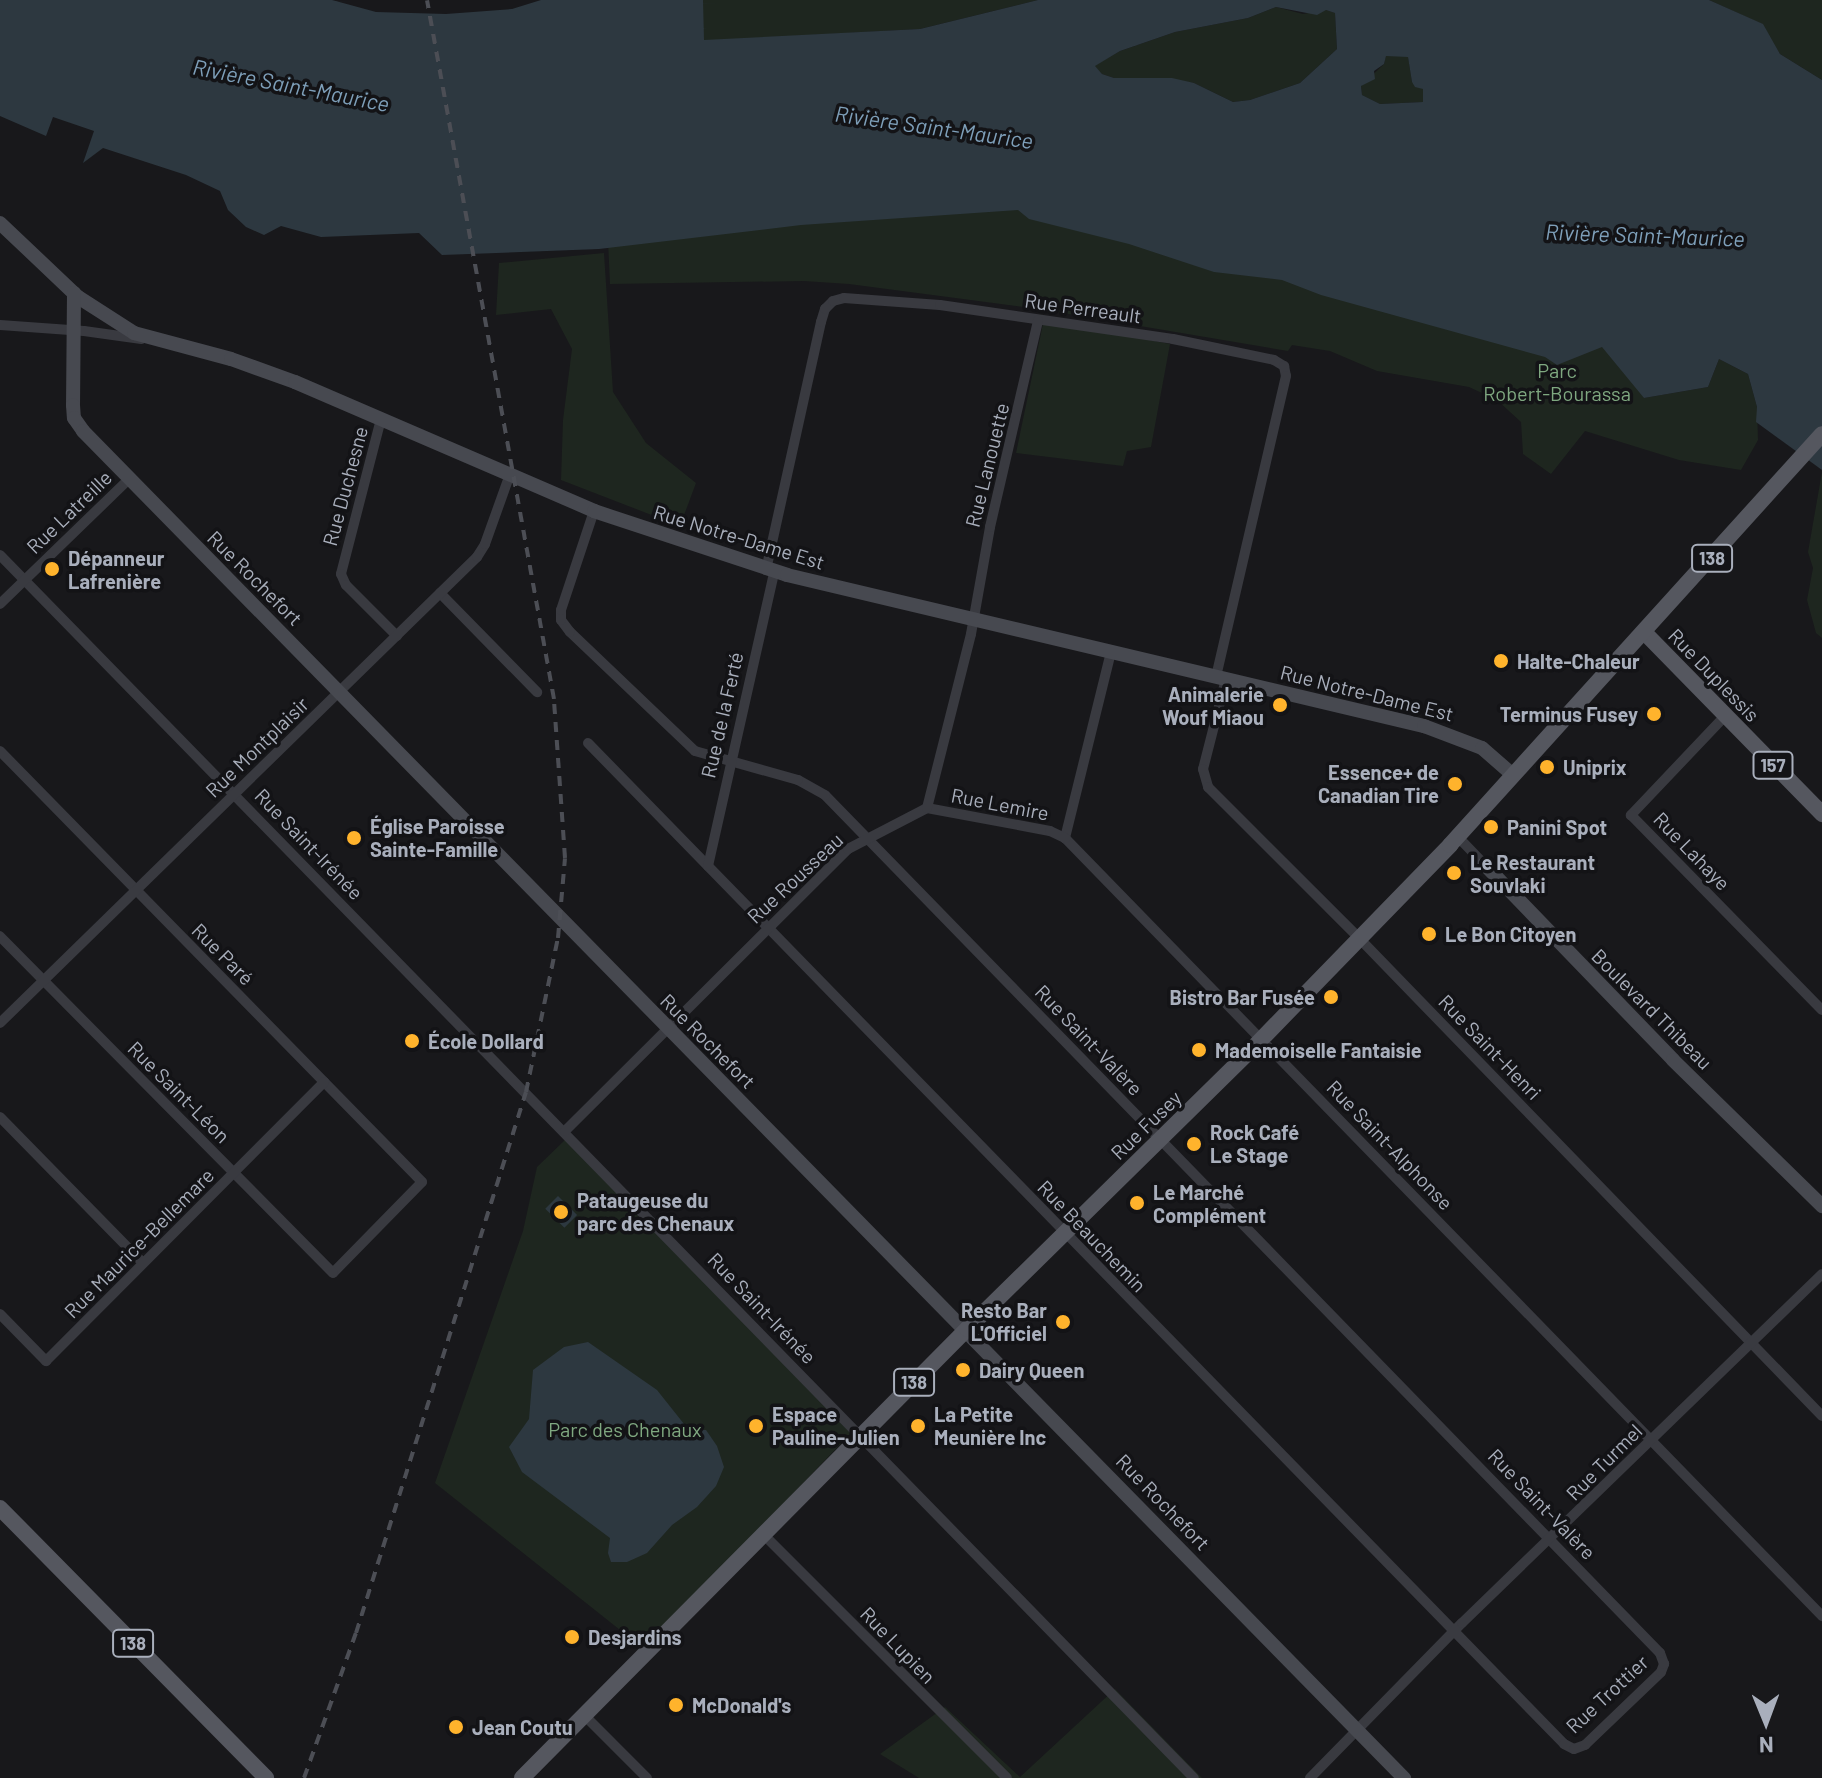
<!DOCTYPE html>
<meta charset="utf-8">
<style>
body{margin:0}
#map{position:relative;width:1822px;height:1778px;overflow:hidden;background:#18181b;font-family:Barlow,sans-serif}
div>[style]{position:absolute}
[style*='--x']{left:calc(var(--x)*1px);top:calc(var(--y)*1px);width:calc(var(--w)*1px);rotate:calc(var(--a)*1deg)}
.green>*{inset:0;background:#1e261f}
.water>*{inset:0;background:#2d3840;transform-origin:0 0}
.street>*{height:10px;margin:-5px;padding:0 5px;transform-origin:5px;border-radius:5px;background:#393a40}
.secondary>*{height:14px;margin:-7px;padding:0 7px;transform-origin:7px;border-radius:7px;background:#474950}
.primary>*{height:16px;margin:-8px;padding:0 8px;transform-origin:8px;border-radius:8px;background:#55575f}
.rail>*{height:4px;margin-top:-2px;transform-origin:0;background:repeating-linear-gradient(90deg,#4c4e55 0 10px,transparent 0 18px)}
.dots>*{width:22px;height:22px;translate:-50% -50%;box-sizing:border-box;border:4px solid #131316;border-radius:50%}
span{translate:-50% -50%;white-space:nowrap;text-align:center;line-height:1.15;-webkit-text-stroke:7px #131316;paint-order:stroke}
.shield-label span{padding:2px 6px;background:#131316;border:2px solid;border-radius:6px;-webkit-text-stroke-width:0}
.shield-label{font-size:18px;color:#a9afbc;font-weight:700}
.street-label{font-size:20px;color:#a9afbc}
.park-label{font-size:20px;color:#7fa880}
.poi-label{font-size:20px;color:#a9afbc;font-weight:700}
.left{translate:0 -50%;text-align:left}
.right{translate:-100% -50%;text-align:right}
.water-label{font-size:22px;color:#7e9fb9;font-style:italic}
.north{position:absolute;left:1726px;top:1682px;width:80px;height:80px;-webkit-text-stroke:6px #131316;paint-order:stroke;rotate:179deg;font-size:22px;font-weight:700;line-height:32px;text-align:center;color:#a9afbc}
.north::after{content:'';display:block;margin:auto;width:28px;height:36px;background:#a9afbc;clip-path:polygon(50% 0,100% 100%,50% 72%,0 100%)}
</style>
<div id="map">
<div class="green">
<i style="clip-path:polygon(703px 0,1038px 0,920px 29px,703px 41px)"></i>
<i style="clip-path:polygon(1709px 0,1822px 0,1822px 80px,1780px 54px,1762px 24px)"></i>
<i style="clip-path:polygon(1276px 7px,1303px 14px,1326px 10px,1335px 13px,1337px 49px,1300px 83px,1250px 100px,1233px 102px,1194px 83px,1114px 78px,1102px 74px,1094px 66px,1120px 51px,1175px 32px,1248px 18px)"></i>
<i style="clip-path:polygon(1386px 55px,1408px 56px,1412px 82px,1423px 89px,1423px 102px,1380px 104px,1362px 95px,1361px 86px,1384px 64px)"></i>
<i style="clip-path:polygon(1017px 203px,1615px 339px,1644px 398px,1708px 387px,1719px 359px,1748px 374px,1757px 407px,1758px 440px,1741px 470px,1679px 460px,1585px 431px,1551px 474px,1523px 454px,1521px 422px,1497px 400px,1469px 387px,1377px 371px,1330px 351px,1292px 345px,1288px 351px,1039px 309px,849px 284px,804px 281px,610px 284px,608px 241px)"></i>
<i style="clip-path:polygon(604px 253px,613px 392px,646px 443px,696px 483px,680px 526px,561px 480px,563px 420px,572px 349px,551px 309px,496px 315px,499px 263px)"></i>
<i style="clip-path:polygon(1044px 319px,1170px 344px,1151px 447px,1127px 451px,1123px 466px,1016px 453px)"></i>
<i style="clip-path:polygon(1822px 472px,1822px 638px,1816px 633px,1807px 600px,1813px 568px,1808px 552px)"></i>
<i style="clip-path:polygon(566px 1139px,853px 1431px,644px 1649px,435px 1483px,523px 1231px,537px 1167px)"></i>
<i style="clip-path:polygon(1115px 1689px,1202px 1778px,919px 1778px,880px 1754px,945px 1707px,1020px 1777px)"></i>
</div>
<div class="water">
<i style="clip-path:polygon(evenodd,0 0,332px 0,376px 12px,446px 14px,512px 9px,541px 0,703px 0,704px 40px,920px 29px,1038px 0,1709px 0,1763px 24px,1780px 54px,1822px 80px,1822px 470px,1756px 422px,1757px 407px,1748px 374px,1719px 359px,1708px 387px,1644px 398px,1602px 347px,1557px 365px,1545px 357px,1321px 295px,1282px 280px,1214px 272px,1129px 244px,1029px 219px,1018px 210px,801px 225px,599px 249px,442px 255px,419px 233px,321px 237px,281px 226px,264px 235px,246px 227px,228px 210px,220px 191px,186px 175px,103px 148px,83px 163px,94px 131px,53px 117px,46px 136px,0 116px,0 0,1276px 7px,1317px 15px,1326px 10px,1335px 13px,1337px 49px,1300px 83px,1250px 100px,1233px 102px,1194px 83px,1172px 78px,1114px 78px,1102px 74px,1095px 66px,1120px 51px,1175px 32px,1248px 18px,1276px 7px,0 0,1386px 56px,1408px 57px,1412px 82px,1415px 87px,1423px 89px,1423px 102px,1380px 104px,1362px 95px,1361px 86px,1375px 79px,1374px 71px,1384px 64px,1386px 56px)"></i>
<i style="left:558px;top:1196px;width:27px;height:18px;rotate:45deg"></i>
<i style="clip-path:polygon(588px 1342px,657px 1390px,688px 1429px,706px 1430px,717px 1446px,724px 1467px,716px 1486px,697px 1507px,672px 1525px,647px 1553px,627px 1562px,611px 1562px,608px 1553px,610px 1538px,522px 1472px,509px 1447px,529px 1419px,533px 1370px,564px 1347px)"></i>
</div>
<div class="street">
<i style="--x:0;--y:325;--w:84;--a:4.1"></i>
<i style="--x:84;--y:331;--w:58;--a:8"></i>
<i style="--x:381;--y:419;--w:160;--a:104.5"></i>
<i style="--x:341;--y:574;--w:12;--a:66"></i>
<i style="--x:346;--y:585;--w:72;--a:45"></i>
<i style="--x:0;--y:555;--w:1709;--a:45.69"></i>
<i style="--x:766;--y:570;--w:254;--a:-77.5"></i>
<i style="--x:821;--y:322;--w:14;--a:-73"></i>
<i style="--x:825;--y:309;--w:11;--a:-45"></i>
<i style="--x:833;--y:301;--w:11;--a:-15"></i>
<i style="--x:844;--y:298;--w:96;--a:4.2"></i>
<i style="--x:940;--y:305;--w:235;--a:8.3"></i>
<i style="--x:1173;--y:339;--w:103;--a:11.7"></i>
<i style="--x:1274;--y:360;--w:12;--a:31"></i>
<i style="--x:1284;--y:366;--w:10;--a:79"></i>
<i style="--x:1286;--y:376;--w:308;--a:103.1"></i>
<i style="--x:440;--y:593;--w:139;--a:45.6"></i>
<i style="--x:0;--y:604;--w:180;--a:-44.1"></i>
<i style="--x:1111;--y:652;--w:192;--a:103.9"></i>
<i style="--x:1065;--y:838;--w:1086;--a:45.78"></i>
<i style="--x:1226;--y:679;--w:93;--a:104.3"></i>
<i style="--x:1203;--y:769;--w:19;--a:74"></i>
<i style="--x:1208;--y:787;--w:212;--a:45"></i>
<i style="--x:1358;--y:937;--w:667;--a:45.91"></i>
<i style="--x:1725;--y:716;--w:137;--a:133.5"></i>
<i style="--x:1631;--y:815;--w:273;--a:45.6"></i>
<i style="--x:588;--y:743;--w:1398;--a:45.72"></i>
<i style="--x:1564;--y:1744;--w:11;--a:27"></i>
<i style="--x:1574;--y:1749;--w:12;--a:-20"></i>
<i style="--x:1585;--y:1745;--w:105;--a:-43.8"></i>
<i style="--x:1661;--y:1672;--w:9;--a:-69"></i>
<i style="--x:1664;--y:1664;--w:12;--a:-110"></i>
<i style="--x:1660;--y:1653;--w:1197;--a:-134.22"></i>
<i style="--x:825;--y:795;--w:31;--a:-151"></i>
<i style="--x:798;--y:780;--w:107;--a:-164.3"></i>
<i style="--x:695;--y:751;--w:173;--a:-136.4"></i>
<i style="--x:570;--y:632;--w:15;--a:-127"></i>
<i style="--x:561;--y:620;--w:10;--a:-90"></i>
<i style="--x:561;--y:610;--w:104;--a:-71.6"></i>
<i style="--x:0;--y:751;--w:603;--a:45.6"></i>
<i style="--x:422;--y:1182;--w:127;--a:134.4"></i>
<i style="--x:333;--y:1273;--w:474;--a:-134.7"></i>
<i style="--x:927;--y:808;--w:125;--a:10.6"></i>
<i style="--x:1050;--y:831;--w:17;--a:25"></i>
<i style="--x:1458;--y:837;--w:37;--a:46"></i>
<i style="--x:708;--y:866;--w:301;--a:-77.3"></i>
<i style="--x:0;--y:1023;--w:667;--a:-44.33"></i>
<i style="--x:477;--y:557;--w:15;--a:-58"></i>
<i style="--x:485;--y:544;--w:71;--a:-70.3"></i>
<i style="--x:0;--y:1117;--w:204;--a:45.6"></i>
<i style="--x:565;--y:1131;--w:400;--a:-44.9"></i>
<i style="--x:848;--y:849;--w:89;--a:-27.4"></i>
<i style="--x:927;--y:808;--w:179;--a:-75.8"></i>
<i style="--x:971;--y:634;--w:109;--a:-79.9"></i>
<i style="--x:990;--y:527;--w:212;--a:-76.9"></i>
<i style="--x:0;--y:1314;--w:66;--a:45.6"></i>
<i style="--x:46;--y:1361;--w:394;--a:-45.1"></i>
<i style="--x:765;--y:1536;--w:342;--a:45"></i>
<i style="--x:584;--y:1715;--w:89;--a:45"></i>
<i style="--x:1310;--y:1778;--w:217;--a:-45.6"></i>
<i style="--x:1462;--y:1623;--w:501;--a:-44.11"></i>
</div>
<div class="secondary">
<i style="--x:0;--y:223;--w:108;--a:43.5"></i>
<i style="--x:78;--y:297;--w:67;--a:32.7"></i>
<i style="--x:134;--y:333;--w:100;--a:15"></i>
<i style="--x:231;--y:359;--w:68;--a:19.8"></i>
<i style="--x:295;--y:382;--w:326;--a:23.3"></i>
<i style="--x:594;--y:511;--w:203;--a:18.3"></i>
<i style="--x:787;--y:575;--w:655;--a:13.34"></i>
<i style="--x:1424;--y:726;--w:62;--a:20.8"></i>
<i style="--x:1482;--y:748;--w:41;--a:41.1"></i>
<i style="--x:74;--y:293;--w:112;--a:90.5"></i>
<i style="--x:73;--y:405;--w:13;--a:86"></i>
<i style="--x:74;--y:418;--w:16;--a:55"></i>
<i style="--x:83;--y:431;--w:1887;--a:45.56"></i>
<i style="--x:1484;--y:864;--w:272;--a:46"></i>
<i style="--x:1673;--y:1060;--w:209;--a:44.4"></i>
</div>
<div class="primary">
<i style="--x:1644;--y:632;--w:255;--a:45.6"></i>
<i style="--x:0;--y:1508;--w:379;--a:45.4"></i>
<i style="--x:522;--y:1778;--w:632;--a:-45.26"></i>
<i style="--x:967;--y:1329;--w:395;--a:-44.5"></i>
<i style="--x:1249;--y:1052;--w:289;--a:-45.8"></i>
<i style="--x:1450;--y:845;--w:554;--a:-47.85"></i>
</div>
<div class="rail">
<i style="--x:304;--y:1778;--w:154;--a:-70.3"></i>
<i style="--x:356;--y:1633;--w:567;--a:-72.56"></i>
<i style="--x:526;--y:1092;--w:157;--a:-78.3"></i>
<i style="--x:558;--y:938;--w:80;--a:-85"></i>
<i style="--x:565;--y:858;--w:159;--a:-94"></i>
<i style="--x:554;--y:699;--w:710;--a:-100.3"></i>
</div>
<div class="dots">
<i style="left:52px;top:569px;background:#ffb32c"></i>
<i style="left:1501px;top:661px;background:#ffb32c"></i>
<i style="left:1280px;top:705px;background:#ffb32c"></i>
<i style="left:1654px;top:714px;background:#ffb32c"></i>
<i style="left:1547px;top:767px;background:#ffb32c"></i>
<i style="left:1455px;top:784px;background:#ffb32c"></i>
<i style="left:1491px;top:827px;background:#ffb32c"></i>
<i style="left:354px;top:838px;background:#ffb32c"></i>
<i style="left:1454px;top:873px;background:#ffb32c"></i>
<i style="left:1429px;top:934px;background:#ffb32c"></i>
<i style="left:1331px;top:997px;background:#ffb32c"></i>
<i style="left:412px;top:1041px;background:#ffb32c"></i>
<i style="left:1199px;top:1050px;background:#ffb32c"></i>
<i style="left:1194px;top:1144px;background:#ffb32c"></i>
<i style="left:1137px;top:1203px;background:#ffb32c"></i>
<i style="left:561px;top:1212px;background:#ffb32c"></i>
<i style="left:1063px;top:1322px;background:#ffb32c"></i>
<i style="left:963px;top:1370px;background:#ffb32c"></i>
<i style="left:756px;top:1426px;background:#ffb32c"></i>
<i style="left:918px;top:1426px;background:#ffb32c"></i>
<i style="left:572px;top:1637px;background:#ffb32c"></i>
<i style="left:676px;top:1705px;background:#ffb32c"></i>
<i style="left:456px;top:1727px;background:#ffb32c"></i>
</div>
<div class="shield-label">
<span style="left:1712px;top:558px">138</span>
<span style="left:1773px;top:765px">157</span>
<span style="left:914px;top:1382px">138</span>
<span style="left:133px;top:1643px">138</span>
</div>
<div class="street-label">
<span style="left:1083px;top:308px;rotate:8deg">Rue Perreault</span>
<span style="left:987px;top:465px;rotate:-76deg">Rue Lanouette</span>
<span style="left:345px;top:486px;rotate:-75deg">Rue Duchesne</span>
<span style="left:69px;top:512px;rotate:-44deg">Rue Latreille</span>
<span style="left:739px;top:537px;rotate:17deg">Rue Notre-Dame Est</span>
<span style="left:255px;top:578px;rotate:45deg">Rue Rochefort</span>
<span style="left:1714px;top:675px;rotate:46deg">Rue Duplessis</span>
<span style="left:1367px;top:693px;rotate:14deg">Rue Notre-Dame Est</span>
<span style="left:722px;top:715px;rotate:-77deg">Rue de la Ferté</span>
<span style="left:257px;top:747px;rotate:-44deg">Rue Montplaisir</span>
<span style="left:1000px;top:804px;rotate:11deg">Rue Lemire</span>
<span style="left:309px;top:844px;rotate:46deg">Rue Saint-Irénée</span>
<span style="left:1692px;top:851px;rotate:46deg">Rue Lahaye</span>
<span style="left:795px;top:878px;rotate:-43deg">Rue Rousseau</span>
<span style="left:223px;top:954px;rotate:45deg">Rue Paré</span>
<span style="left:1652px;top:1009px;rotate:45deg">Boulevard Thibeau</span>
<span style="left:1089px;top:1040px;rotate:46deg">Rue Saint-Valère</span>
<span style="left:708px;top:1041px;rotate:45deg">Rue Rochefort</span>
<span style="left:1490px;top:1047px;rotate:46deg">Rue Saint-Henri</span>
<span style="left:179px;top:1092px;rotate:45deg">Rue Saint-Léon</span>
<span style="left:1146px;top:1125px;rotate:-44deg">Rue Fusey</span>
<span style="left:1390px;top:1145px;rotate:46deg">Rue Saint-Alphonse</span>
<span style="left:1092px;top:1236px;rotate:46deg">Rue Beauchemin</span>
<span style="left:139px;top:1243px;rotate:-45deg">Rue Maurice-Bellemare</span>
<span style="left:762px;top:1308px;rotate:46deg">Rue Saint-Irénée</span>
<span style="left:1604px;top:1462px;rotate:-45deg">Rue Turmel</span>
<span style="left:1163px;top:1502px;rotate:46deg">Rue Rochefort</span>
<span style="left:1542px;top:1504px;rotate:46deg">Rue Saint-Valère</span>
<span style="left:898px;top:1645px;rotate:46deg">Rue Lupien</span>
<span style="left:1607px;top:1694px;rotate:-43deg">Rue Trottier</span>
</div>
<div class="park-label">
<span style="left:1557px;top:382px">Parc<br>Robert-Bourassa</span>
<span style="left:625px;top:1429px">Parc des Chenaux</span>
</div>
<div class="poi-label">
<span class="left" style="left:68px;top:570px">Dépanneur<br>Lafrenière</span>
<span class="left" style="left:1517px;top:661px">Halte-Chaleur</span>
<span class="right" style="left:1264px;top:706px">Animalerie<br>Wouf Miaou</span>
<span class="right" style="left:1638px;top:714px">Terminus Fusey</span>
<span class="left" style="left:1563px;top:767px">Uniprix</span>
<span class="right" style="left:1439px;top:784px">Essence+ de<br>Canadian Tire</span>
<span class="left" style="left:370px;top:838px">Église Paroisse<br>Sainte-Famille</span>
<span class="left" style="left:1507px;top:827px">Panini Spot</span>
<span class="left" style="left:1470px;top:874px">Le Restaurant<br>Souvlaki</span>
<span class="left" style="left:1445px;top:934px">Le Bon Citoyen</span>
<span class="right" style="left:1315px;top:997px">Bistro Bar Fusée</span>
<span class="left" style="left:428px;top:1041px">École Dollard</span>
<span class="left" style="left:1215px;top:1050px">Mademoiselle Fantaisie</span>
<span class="left" style="left:1210px;top:1144px">Rock Café<br>Le Stage</span>
<span class="left" style="left:1153px;top:1204px">Le Marché<br>Complément</span>
<span class="left" style="left:577px;top:1212px">Pataugeuse du<br>parc des Chenaux</span>
<span class="right" style="left:1047px;top:1322px">Resto Bar<br>L'Officiel</span>
<span class="left" style="left:979px;top:1370px">Dairy Queen</span>
<span class="left" style="left:772px;top:1426px">Espace<br>Pauline-Julien</span>
<span class="left" style="left:934px;top:1426px">La Petite<br>Meunière Inc</span>
<span class="left" style="left:588px;top:1637px">Desjardins</span>
<span class="left" style="left:692px;top:1705px">McDonald's</span>
<span class="left" style="left:472px;top:1727px">Jean Coutu</span>
</div>
<div class="water-label">
<span style="left:291px;top:85px;rotate:11deg">Rivière Saint-Maurice</span>
<span style="left:934px;top:127px;rotate:8deg">Rivière Saint-Maurice</span>
<span style="left:1645px;top:235px;rotate:2deg">Rivière Saint-Maurice</span>
</div>
<div class="north">N</div>
</div>
